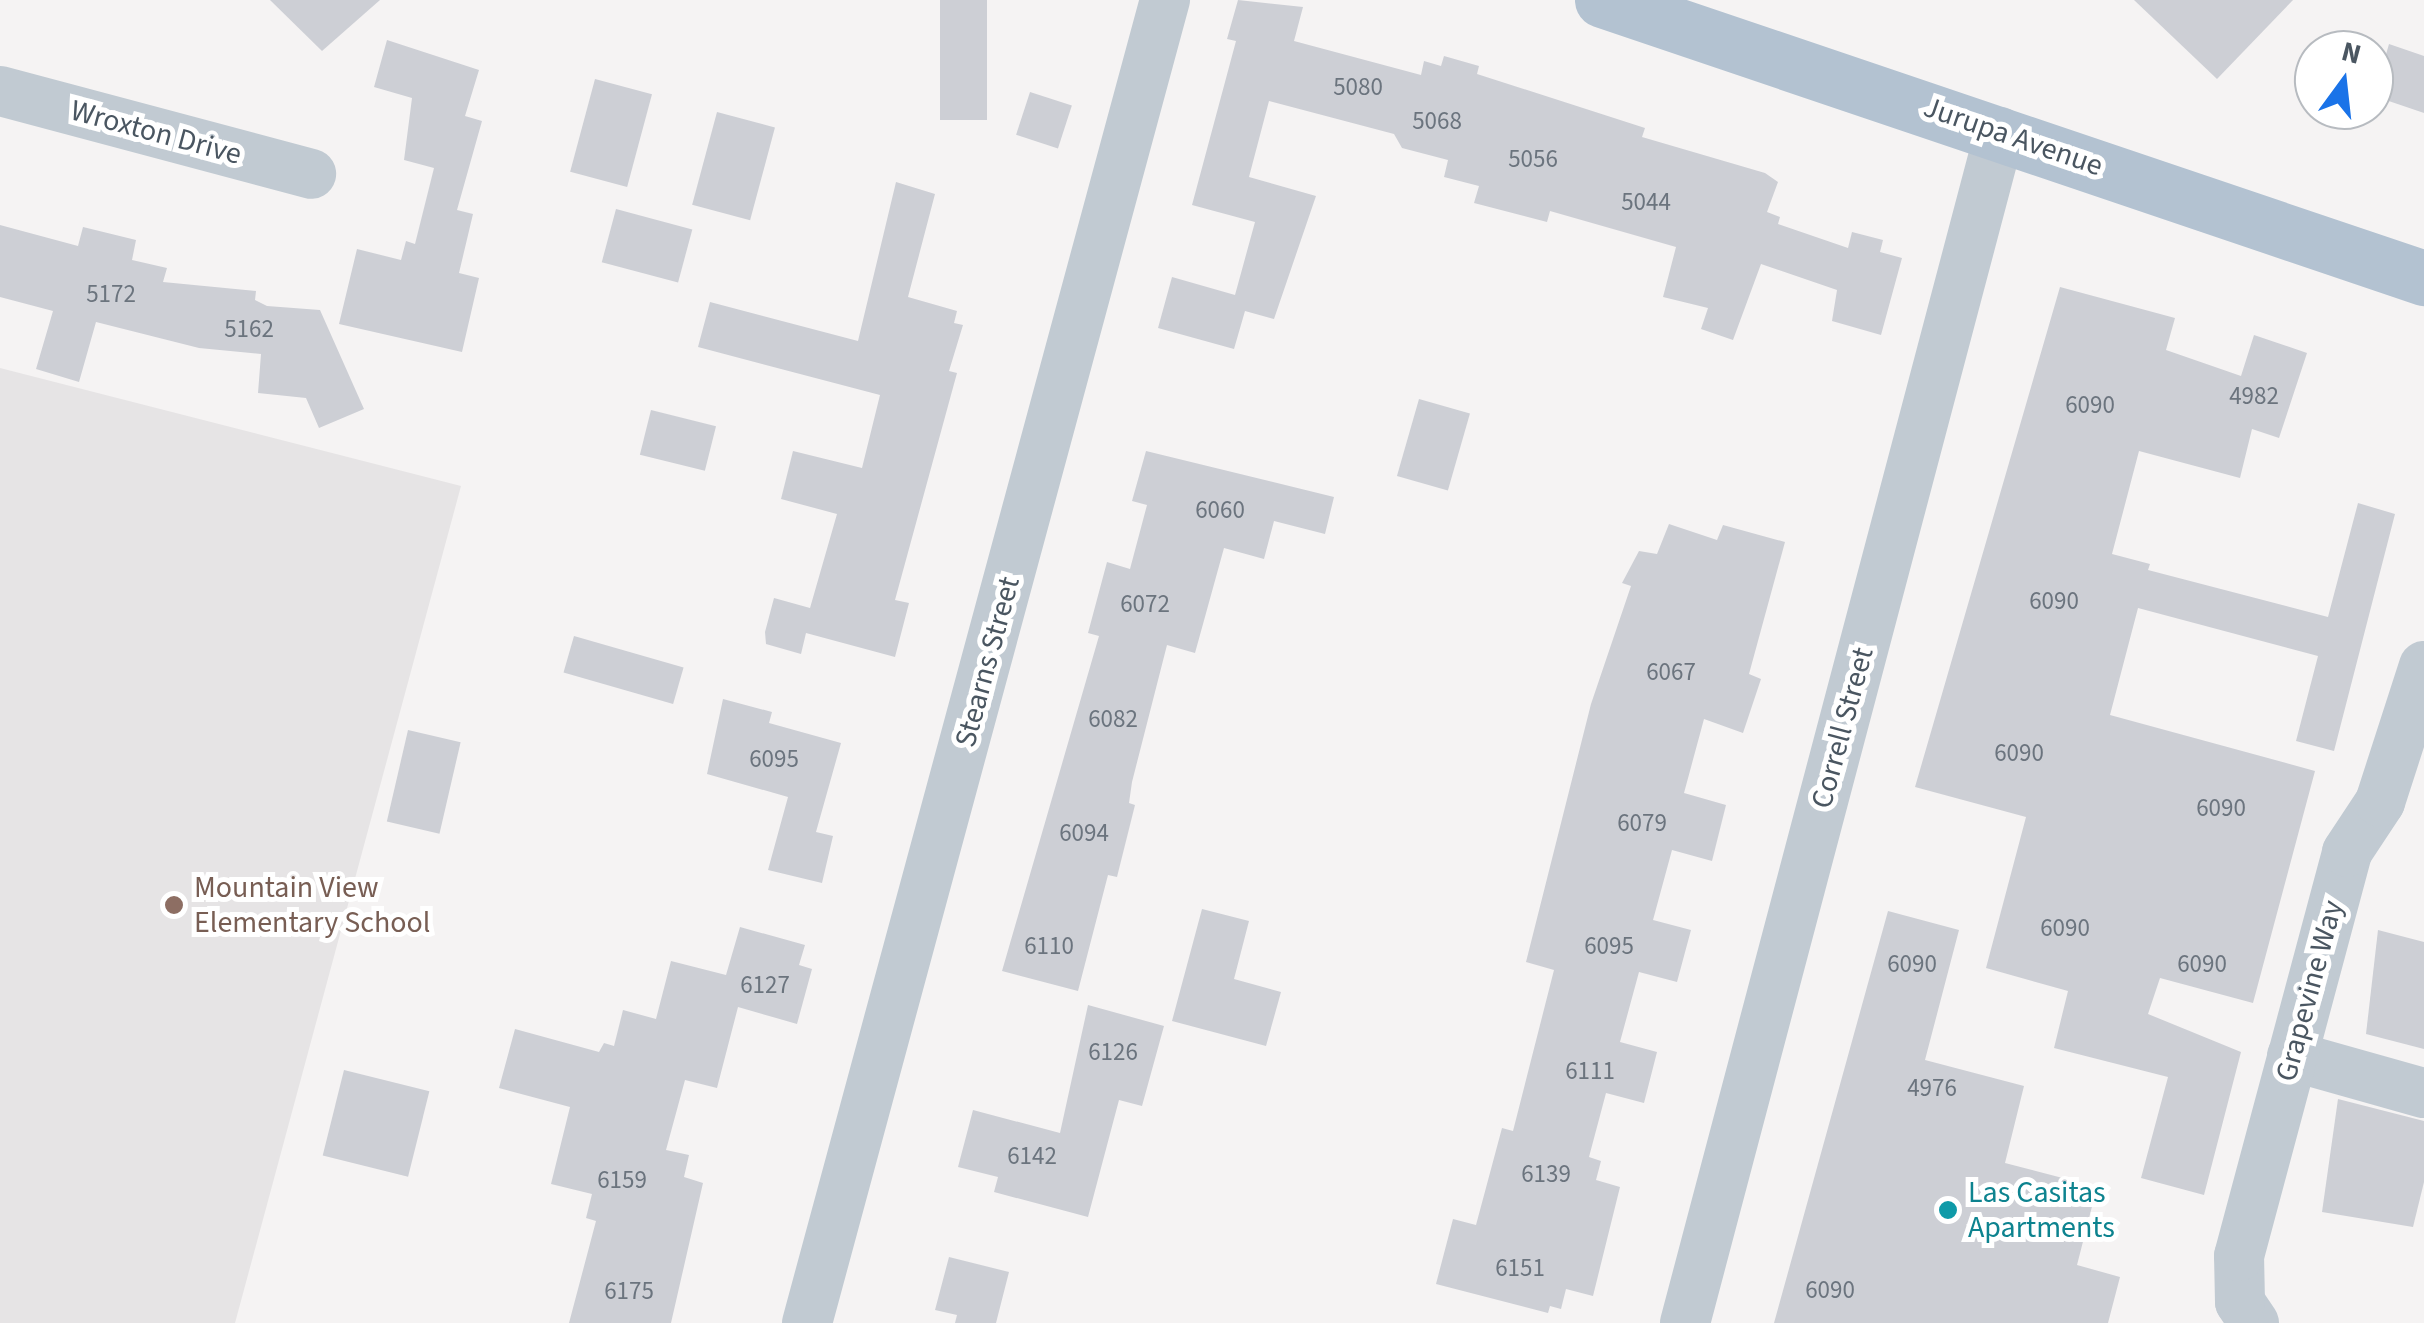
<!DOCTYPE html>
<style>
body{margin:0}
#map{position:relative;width:2424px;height:1323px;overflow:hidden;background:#f5f3f3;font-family:"Source Sans 3",sans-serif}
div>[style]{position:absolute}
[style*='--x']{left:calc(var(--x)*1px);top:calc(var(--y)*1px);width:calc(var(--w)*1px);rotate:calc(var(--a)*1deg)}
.education>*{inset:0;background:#e6e4e5}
.building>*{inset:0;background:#cdcfd5;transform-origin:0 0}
.minor>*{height:50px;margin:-25px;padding:0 25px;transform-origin:25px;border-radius:25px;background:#c1cad2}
.major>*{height:55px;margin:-27.5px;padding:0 27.5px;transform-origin:27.5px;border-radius:27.5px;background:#b3c2d1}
.dots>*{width:28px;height:28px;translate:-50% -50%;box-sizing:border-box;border:5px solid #fff;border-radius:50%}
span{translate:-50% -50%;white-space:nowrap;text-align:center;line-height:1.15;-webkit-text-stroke:10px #fff;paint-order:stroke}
.number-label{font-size:25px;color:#6b747e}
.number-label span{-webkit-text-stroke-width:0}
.street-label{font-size:30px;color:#4a5661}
.education-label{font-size:30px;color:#785e54}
.left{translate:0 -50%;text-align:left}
.culture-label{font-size:30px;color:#0d838f}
.north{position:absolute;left:2294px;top:30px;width:100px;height:100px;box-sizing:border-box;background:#fff;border:2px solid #b7bbc0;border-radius:50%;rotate:15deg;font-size:28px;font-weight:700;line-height:40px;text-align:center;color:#4a5661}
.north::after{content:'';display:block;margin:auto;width:35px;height:45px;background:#1a73e8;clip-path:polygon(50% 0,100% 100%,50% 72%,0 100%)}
</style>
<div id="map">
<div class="education">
<i style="clip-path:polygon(0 368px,461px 486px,235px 1323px,0 1323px)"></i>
</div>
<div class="building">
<i style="clip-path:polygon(270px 0,380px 0,322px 51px)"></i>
<i style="left:940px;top:0;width:47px;height:120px"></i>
<i style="clip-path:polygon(1238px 0,1303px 7px,1294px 41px,1421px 75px,1424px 61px,1441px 66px,1444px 56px,1479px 66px,1477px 74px,1645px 128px,1642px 137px,1765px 173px,1778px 182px,1767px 212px,1780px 217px,1778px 224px,1848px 248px,1852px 232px,1883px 240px,1880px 252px,1902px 258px,1881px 335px,1832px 321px,1837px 290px,1761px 264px,1733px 340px,1701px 329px,1708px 308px,1663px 297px,1676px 247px,1550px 211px,1547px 222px,1474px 203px,1479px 186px,1444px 177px,1448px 160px,1402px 148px,1394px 134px,1269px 101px,1249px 177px,1316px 196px,1274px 319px,1245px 311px,1234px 349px,1158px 328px,1172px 277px,1235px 295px,1255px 222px,1192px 205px,1236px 41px,1227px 39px)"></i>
<i style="clip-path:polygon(2134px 0,2293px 0,2217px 79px)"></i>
<i style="clip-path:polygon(387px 40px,479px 70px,465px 116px,482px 121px,457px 210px,473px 214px,459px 273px,479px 278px,462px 352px,339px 324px,357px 249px,401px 260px,406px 241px,415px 244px,434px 168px,404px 160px,412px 98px,374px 87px)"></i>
<i style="clip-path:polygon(2389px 44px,2424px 56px,2424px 113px,2374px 96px)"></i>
<i style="left:595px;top:79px;width:59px;height:96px;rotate:15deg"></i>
<i style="left:1030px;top:92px;width:44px;height:45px;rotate:18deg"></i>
<i style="left:717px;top:112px;width:60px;height:96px;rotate:15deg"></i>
<i style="clip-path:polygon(896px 182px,935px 194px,908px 297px,957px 311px,954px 323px,963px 325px,949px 371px,957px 373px,895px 600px,909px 603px,895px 657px,806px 633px,801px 654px,766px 644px,765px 632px,774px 598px,810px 608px,837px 514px,781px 499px,793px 451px,862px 468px,880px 395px,698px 347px,710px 302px,858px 341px)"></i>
<i style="left:616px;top:209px;width:79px;height:55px;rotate:15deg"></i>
<i style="clip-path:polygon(0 225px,78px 246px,83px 227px,136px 240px,132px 260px,167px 268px,163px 282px,256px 291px,255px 300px,267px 306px,320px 310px,364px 409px,319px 428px,306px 398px,258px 393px,261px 354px,199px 348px,96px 322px,79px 382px,36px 369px,53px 311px,0 297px)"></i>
<i style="clip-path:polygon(2060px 287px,2175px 318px,2166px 350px,2241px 376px,2254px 335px,2307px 353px,2279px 438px,2252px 429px,2240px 478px,2139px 451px,2112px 554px,2150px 564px,2148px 570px,2328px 617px,2358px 503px,2395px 514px,2334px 751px,2296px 741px,2318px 656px,2138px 608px,2110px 715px,2315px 771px,2253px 1003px,2160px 978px,2148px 1014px,2241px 1052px,2204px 1195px,2141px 1178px,2168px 1077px,2054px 1048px,2068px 991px,1986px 968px,2026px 817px,1915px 787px)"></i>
<i style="left:1419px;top:399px;width:53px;height:80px;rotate:16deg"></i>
<i style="left:651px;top:410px;width:67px;height:46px;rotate:14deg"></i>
<i style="clip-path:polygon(1146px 451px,1334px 497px,1325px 534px,1274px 521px,1264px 559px,1224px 548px,1195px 653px,1167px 645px,1132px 782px,1129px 803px,1135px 805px,1117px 877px,1108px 875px,1078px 991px,1002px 971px,1099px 636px,1088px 633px,1107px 562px,1130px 569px,1147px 505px,1132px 501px)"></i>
<i style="clip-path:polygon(1669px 524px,1717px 540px,1723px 525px,1785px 542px,1749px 674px,1761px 679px,1743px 733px,1704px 719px,1684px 793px,1726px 805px,1712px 861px,1672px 850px,1653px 920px,1691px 930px,1677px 982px,1639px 972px,1620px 1042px,1657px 1052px,1644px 1103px,1606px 1093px,1589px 1157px,1601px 1161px,1596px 1180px,1620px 1187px,1593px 1296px,1566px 1289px,1561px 1309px,1550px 1306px,1548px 1313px,1436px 1284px,1453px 1219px,1476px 1225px,1502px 1128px,1513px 1131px,1554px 970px,1526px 962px,1591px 704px,1631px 586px,1622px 583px,1639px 551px,1657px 554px)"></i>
<i style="left:574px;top:636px;width:114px;height:38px;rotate:16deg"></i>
<i style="clip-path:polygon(723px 699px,772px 712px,769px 723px,841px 743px,816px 832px,833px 836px,822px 883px,768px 870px,788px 797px,707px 774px)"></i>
<i style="left:408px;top:730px;width:54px;height:94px;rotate:13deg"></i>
<i style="clip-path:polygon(1202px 909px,1249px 921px,1234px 979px,1281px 992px,1266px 1046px,1172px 1021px)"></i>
<i style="clip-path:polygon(1888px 911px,1959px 930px,1925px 1060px,2024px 1086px,2005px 1163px,2097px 1187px,2077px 1265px,2120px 1277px,2108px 1323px,1774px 1323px)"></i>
<i style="clip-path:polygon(740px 927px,805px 945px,799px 965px,812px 969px,797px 1024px,738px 1007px,717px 1088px,685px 1080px,666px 1150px,689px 1155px,684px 1177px,703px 1183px,671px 1323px,569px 1323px,596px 1221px,586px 1218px,592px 1194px,551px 1184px,570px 1107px,499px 1088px,515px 1029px,599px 1052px,604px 1043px,614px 1046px,623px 1010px,656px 1019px,671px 961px,726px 975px)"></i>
<i style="clip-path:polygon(2378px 930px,2424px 942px,2424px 1049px,2366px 1034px)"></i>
<i style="clip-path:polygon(1088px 1005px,1164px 1026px,1142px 1106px,1119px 1100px,1088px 1217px,994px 1192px,998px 1177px,958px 1167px,973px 1110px,1060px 1133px)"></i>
<i style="left:344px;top:1070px;width:88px;height:88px;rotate:14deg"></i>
<i style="clip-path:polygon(2338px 1099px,2424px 1121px,2424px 1182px,2413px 1227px,2322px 1212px)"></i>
<i style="clip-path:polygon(949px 1257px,1009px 1272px,996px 1323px,955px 1323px,957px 1315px,935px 1310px)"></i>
</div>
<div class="minor">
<i style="--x:0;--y:91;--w:322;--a:14.9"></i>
<i style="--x:2292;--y:1056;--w:137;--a:15.7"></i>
<i style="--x:807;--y:1323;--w:1371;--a:-74.86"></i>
<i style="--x:1685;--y:1323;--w:1232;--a:-75.19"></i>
<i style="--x:2254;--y:1323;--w:25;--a:-124"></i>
<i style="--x:2240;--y:1302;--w:46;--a:-91.2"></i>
<i style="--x:2239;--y:1256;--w:418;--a:-75"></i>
<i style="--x:2347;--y:852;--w:60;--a:-56.6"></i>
<i style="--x:2380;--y:802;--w:143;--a:-72.1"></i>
</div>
<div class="major">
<i style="--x:1602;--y:0;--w:868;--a:18.69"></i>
</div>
<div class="dots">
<i style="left:174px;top:905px;background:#8d6e63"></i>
<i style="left:1948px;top:1210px;background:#0f9aa8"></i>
</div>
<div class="number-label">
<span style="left:1358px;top:87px">5080</span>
<span style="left:1437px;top:121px">5068</span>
<span style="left:1533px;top:159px">5056</span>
<span style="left:1646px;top:202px">5044</span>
<span style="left:111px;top:294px">5172</span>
<span style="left:249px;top:329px">5162</span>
<span style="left:2254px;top:396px">4982</span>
<span style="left:2090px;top:405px">6090</span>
<span style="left:1220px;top:510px">6060</span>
<span style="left:2054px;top:601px">6090</span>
<span style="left:1145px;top:604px">6072</span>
<span style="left:1671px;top:672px">6067</span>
<span style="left:1113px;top:719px">6082</span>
<span style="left:2019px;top:753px">6090</span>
<span style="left:774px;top:759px">6095</span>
<span style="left:2221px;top:808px">6090</span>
<span style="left:1642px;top:823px">6079</span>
<span style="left:1084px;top:833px">6094</span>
<span style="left:2065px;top:928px">6090</span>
<span style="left:1049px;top:946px">6110</span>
<span style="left:1609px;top:946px">6095</span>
<span style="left:1912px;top:964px">6090</span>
<span style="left:2202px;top:964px">6090</span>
<span style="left:765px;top:985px">6127</span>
<span style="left:1113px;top:1052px">6126</span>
<span style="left:1590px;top:1071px">6111</span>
<span style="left:1932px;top:1088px">4976</span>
<span style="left:1032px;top:1156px">6142</span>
<span style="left:1546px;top:1174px">6139</span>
<span style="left:622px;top:1180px">6159</span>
<span style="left:1520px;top:1268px">6151</span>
<span style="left:1830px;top:1290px">6090</span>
<span style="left:629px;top:1291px">6175</span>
</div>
<div class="street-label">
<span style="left:156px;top:133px;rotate:15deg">Wroxton Drive</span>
<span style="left:2013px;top:137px;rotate:19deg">Jurupa Avenue</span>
<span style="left:988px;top:662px;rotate:-75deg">Stearns Street</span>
<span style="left:1843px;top:728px;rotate:-75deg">Correll Street</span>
<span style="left:2310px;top:991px;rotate:-75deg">Grapevine Way</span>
</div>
<div class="education-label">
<span class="left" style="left:194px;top:905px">Mountain View<br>Elementary School</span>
</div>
<div class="culture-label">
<span class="left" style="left:1968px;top:1210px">Las Casitas<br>Apartments</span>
</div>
<div class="north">N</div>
</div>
